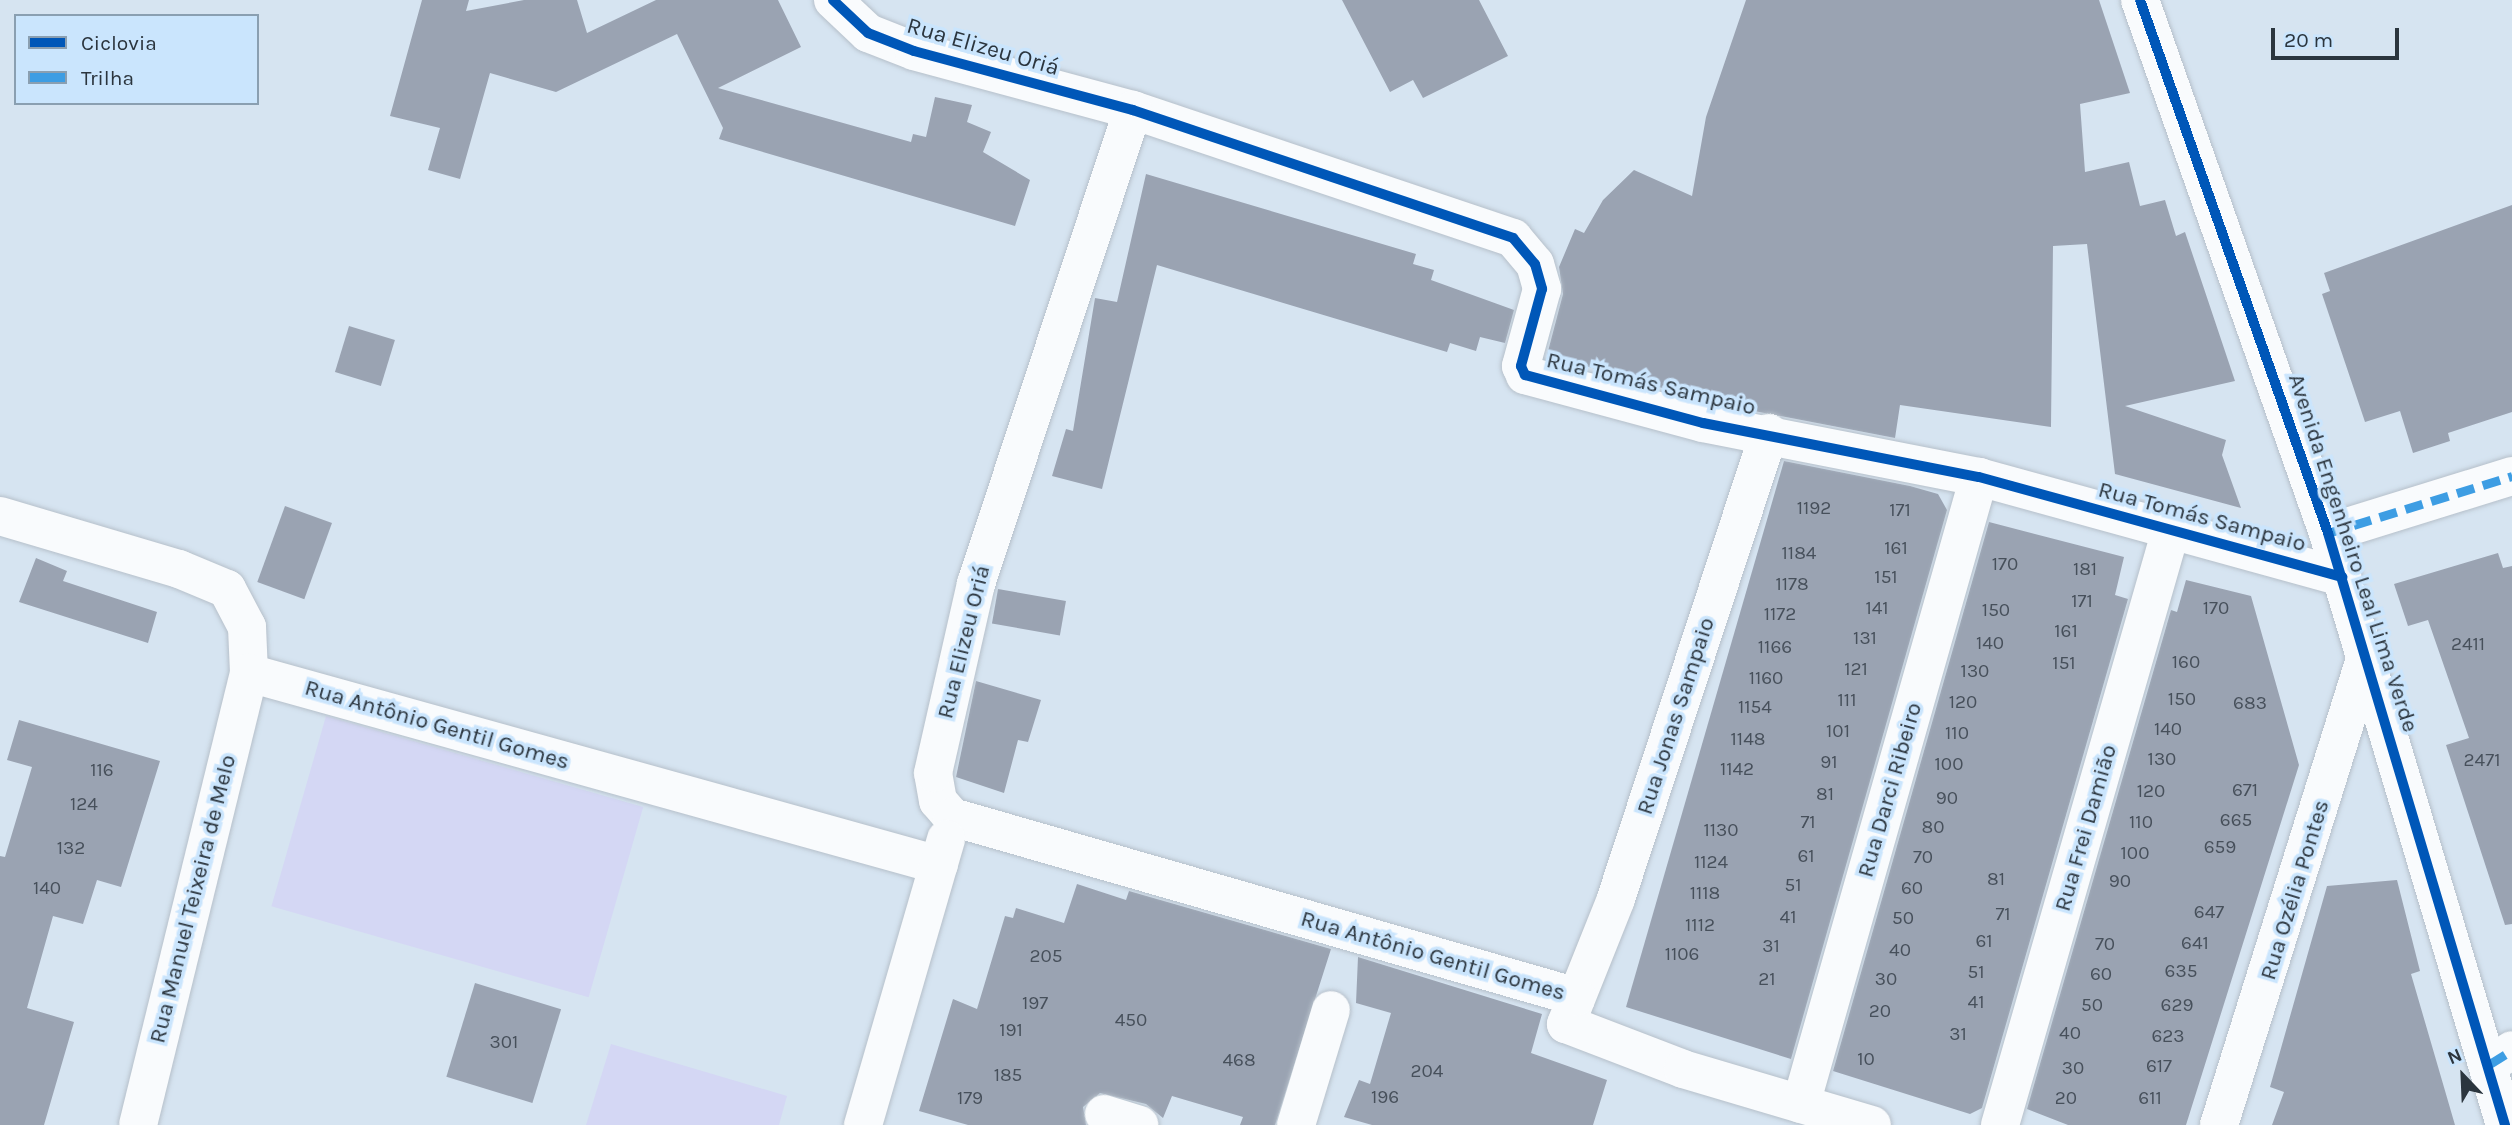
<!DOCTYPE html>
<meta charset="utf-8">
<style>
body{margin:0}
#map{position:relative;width:2512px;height:1125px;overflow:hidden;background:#d6e4f1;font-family:Karla,sans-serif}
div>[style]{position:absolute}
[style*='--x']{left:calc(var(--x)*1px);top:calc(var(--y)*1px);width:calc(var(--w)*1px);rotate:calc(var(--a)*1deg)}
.green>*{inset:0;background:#d4d7f4;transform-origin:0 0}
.building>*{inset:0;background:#9aa3b2;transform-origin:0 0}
.roads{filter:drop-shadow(0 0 2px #b6c0ca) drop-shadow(0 0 2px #b6c0ca)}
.minor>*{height:38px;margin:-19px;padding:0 19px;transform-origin:19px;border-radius:19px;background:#f9fbfd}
.tertiary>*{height:38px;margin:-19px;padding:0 19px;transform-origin:19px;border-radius:19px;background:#f9fbfd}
.quiet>*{height:9px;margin-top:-4.5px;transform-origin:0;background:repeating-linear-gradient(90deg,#3d9de3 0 18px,transparent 0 27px)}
.cycleway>*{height:10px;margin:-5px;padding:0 5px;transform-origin:5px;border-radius:5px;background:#0057b8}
span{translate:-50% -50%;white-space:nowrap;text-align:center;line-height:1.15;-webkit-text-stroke:7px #cae5fd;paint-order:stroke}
.number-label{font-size:19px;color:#47505b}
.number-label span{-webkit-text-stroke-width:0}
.street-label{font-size:23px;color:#2b353e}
.legend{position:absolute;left:14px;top:14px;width:245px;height:91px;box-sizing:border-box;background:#cae5fd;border:2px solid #8a9fb1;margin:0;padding:9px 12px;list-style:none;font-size:21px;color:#2b353e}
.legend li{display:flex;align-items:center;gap:14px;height:35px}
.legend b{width:35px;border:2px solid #8a9fb1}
.north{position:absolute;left:2428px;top:1041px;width:70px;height:70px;-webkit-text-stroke:5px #cae5fd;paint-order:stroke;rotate:337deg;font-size:19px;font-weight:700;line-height:28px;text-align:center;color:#2b353e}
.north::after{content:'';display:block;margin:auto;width:24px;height:32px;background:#2b353e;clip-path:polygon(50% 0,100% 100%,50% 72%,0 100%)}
.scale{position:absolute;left:2271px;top:28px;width:128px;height:32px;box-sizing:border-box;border:4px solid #2b353e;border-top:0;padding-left:9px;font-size:21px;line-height:24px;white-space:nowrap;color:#2b353e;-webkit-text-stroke:5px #cae5fd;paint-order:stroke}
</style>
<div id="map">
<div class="green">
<i style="left:326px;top:716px;width:330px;height:198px;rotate:16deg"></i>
<i style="clip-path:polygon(611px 1044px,787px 1096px,779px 1125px,586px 1125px)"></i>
</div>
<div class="building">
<i style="clip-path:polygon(422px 0,469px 0,466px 11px,524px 0,577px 0,587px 33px,656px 0,778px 0,801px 47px,718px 88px,911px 142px,913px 134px,926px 137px,935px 97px,972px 105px,967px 122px,991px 132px,983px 152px,1030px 180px,1015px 226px,719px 139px,723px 128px,677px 34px,556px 92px,490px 73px,460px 179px,428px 170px,440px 128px,390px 116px)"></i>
<i style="clip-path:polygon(1342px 0,1479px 0,1508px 56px,1423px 98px,1413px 80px,1390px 92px)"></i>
<i style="clip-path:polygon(1746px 0,2099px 0,2130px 93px,2080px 104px,2085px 172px,2129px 162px,2140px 206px,2165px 200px,2176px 236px,2185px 232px,2235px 381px,2125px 406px,2226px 440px,2222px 455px,2241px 508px,2115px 474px,2087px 244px,2053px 246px,2051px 427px,1900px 405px,1895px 438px,1718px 404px,1547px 355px,1563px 294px,1559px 267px,1575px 229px,1584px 233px,1603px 200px,1634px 170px,1692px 196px,1706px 117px)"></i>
<i style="clip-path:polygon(1146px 174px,1416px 254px,1413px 264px,1434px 270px,1431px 280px,1514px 310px,1505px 343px,1480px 337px,1476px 351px,1450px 343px,1447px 352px,1157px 265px,1102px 489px,1052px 476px,1066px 429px,1073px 431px,1095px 298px,1117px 302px)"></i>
<i style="clip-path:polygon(2512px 205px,2512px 412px,2448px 433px,2450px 441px,2413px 453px,2400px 411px,2365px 422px,2322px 294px,2330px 291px,2324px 273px)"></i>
<i style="left:349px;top:326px;width:48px;height:48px;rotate:17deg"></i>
<i style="clip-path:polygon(1784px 461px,1910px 486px,1938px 494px,1947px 510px,1791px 1059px,1626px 1007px)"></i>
<i style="left:285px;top:506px;width:50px;height:81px;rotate:20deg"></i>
<i style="clip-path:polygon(1989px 522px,2124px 557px,2115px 595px,2128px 599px,1982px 1108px,1970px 1114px,1833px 1071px)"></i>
<i style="clip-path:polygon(2498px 553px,2503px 568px,2512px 566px,2512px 924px,2505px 925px,2446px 745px,2469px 738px,2428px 620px,2408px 626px,2394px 584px)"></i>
<i style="clip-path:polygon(36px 558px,67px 571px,63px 581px,157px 612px,148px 643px,19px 602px)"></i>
<i style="clip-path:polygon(2186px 580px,2251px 596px,2299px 765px,2186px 1125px,2068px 1125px,2027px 1109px,2171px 610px,2177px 612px)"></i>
<i style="left:998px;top:589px;width:69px;height:35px;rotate:10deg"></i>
<i style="clip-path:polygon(976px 681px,1041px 700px,1028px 742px,1018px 740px,1004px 793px,956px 777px)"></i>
<i style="clip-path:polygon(19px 720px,160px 761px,121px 887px,97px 880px,83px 924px,53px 916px,27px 1008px,74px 1022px,44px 1125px,0 1125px,0 856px,5px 857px,32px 767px,7px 760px)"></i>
<i style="clip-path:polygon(2397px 880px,2420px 971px,2411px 974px,2455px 1125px,2272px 1125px,2284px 1092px,2270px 1087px,2327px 886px)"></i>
<i style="clip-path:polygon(1077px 884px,1126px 900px,1129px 891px,1331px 949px,1275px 1125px,1240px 1125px,1243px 1117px,1172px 1096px,1163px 1118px,1146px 1104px,1100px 1093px,1083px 1107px,1086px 1125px,968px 1125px,919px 1111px,953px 999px,977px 1009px,1005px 916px,1013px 918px,1016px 908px,1064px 923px)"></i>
<i style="clip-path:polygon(1358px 957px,1542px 1014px,1531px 1053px,1607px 1080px,1593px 1125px,1372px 1125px,1344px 1117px,1359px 1080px,1370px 1084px,1391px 1013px,1356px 1003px)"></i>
<i style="left:475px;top:983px;width:90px;height:98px;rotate:17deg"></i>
</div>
<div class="roads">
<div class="minor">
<i style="--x:833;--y:0;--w:48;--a:43.3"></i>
<i style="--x:868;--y:33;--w:49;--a:21.4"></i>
<i style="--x:914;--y:51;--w:227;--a:15.1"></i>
<i style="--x:1133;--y:110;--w:401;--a:18.6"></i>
<i style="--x:1513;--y:238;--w:34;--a:50"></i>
<i style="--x:1535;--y:264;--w:26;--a:74"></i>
<i style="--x:1542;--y:289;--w:80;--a:105.3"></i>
<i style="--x:1521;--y:366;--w:10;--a:66"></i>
<i style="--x:1525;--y:375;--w:184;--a:15.1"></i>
<i style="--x:1703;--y:423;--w:281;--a:11.1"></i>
<i style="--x:1979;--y:477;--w:377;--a:15.4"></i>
<i style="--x:1769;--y:433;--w:490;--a:108.2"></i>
<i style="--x:1616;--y:899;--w:135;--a:111.8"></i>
<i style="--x:1566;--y:1024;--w:125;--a:21"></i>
<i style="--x:1683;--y:1069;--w:197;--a:16.5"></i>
<i style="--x:0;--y:516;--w:187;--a:16.5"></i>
<i style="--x:179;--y:569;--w:52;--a:22.6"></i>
<i style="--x:227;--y:589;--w:43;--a:62.2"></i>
<i style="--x:247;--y:627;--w:46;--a:87.5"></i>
<i style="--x:249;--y:673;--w:465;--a:103.8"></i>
<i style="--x:2328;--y:533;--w:193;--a:-17.2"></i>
<i style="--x:249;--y:673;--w:716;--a:15.55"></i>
<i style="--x:952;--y:817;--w:21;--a:-131"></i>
<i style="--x:938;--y:801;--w:28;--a:-100"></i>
<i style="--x:933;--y:773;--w:194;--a:-77.2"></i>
<i style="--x:976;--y:584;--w:499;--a:-71.7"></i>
<i style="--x:952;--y:817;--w:650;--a:16.07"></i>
<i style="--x:2490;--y:1064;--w:26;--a:-32"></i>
<i style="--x:1801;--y:1104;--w:652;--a:-74.15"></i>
<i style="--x:1104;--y:1114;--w:37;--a:17"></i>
<i style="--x:863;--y:1125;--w:298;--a:-73.8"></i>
<i style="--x:1296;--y:1125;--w:120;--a:-73.1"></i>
<i style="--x:2000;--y:1125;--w:619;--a:-73.97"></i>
<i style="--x:2219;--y:1125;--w:494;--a:-72.6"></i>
</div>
<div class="tertiary">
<i style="--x:2140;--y:0;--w:565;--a:70.57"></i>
<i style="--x:2328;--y:533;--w:618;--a:73.35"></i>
</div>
</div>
<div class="quiet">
<i style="--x:2328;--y:533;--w:193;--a:-17.2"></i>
<i style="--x:2490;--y:1064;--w:26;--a:-32"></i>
</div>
<div class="cycleway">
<i style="--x:833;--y:0;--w:48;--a:43.3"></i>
<i style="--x:868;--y:33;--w:49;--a:21.4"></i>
<i style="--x:914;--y:51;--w:227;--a:15.1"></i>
<i style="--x:1133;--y:110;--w:401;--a:18.6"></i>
<i style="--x:1513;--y:238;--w:34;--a:50"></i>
<i style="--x:1535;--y:264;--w:26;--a:74"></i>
<i style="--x:1542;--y:289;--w:80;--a:105.3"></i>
<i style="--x:1521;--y:366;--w:10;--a:66"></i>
<i style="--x:1525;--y:375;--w:184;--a:15.1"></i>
<i style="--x:1703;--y:423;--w:281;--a:11.1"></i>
<i style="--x:1979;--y:477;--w:377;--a:15.4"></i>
<i style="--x:2140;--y:0;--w:565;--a:70.57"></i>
<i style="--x:2328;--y:533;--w:618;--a:73.35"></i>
</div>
<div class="number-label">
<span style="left:1814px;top:509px">1192</span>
<span style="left:1900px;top:511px">171</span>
<span style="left:1896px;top:549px">161</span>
<span style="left:1799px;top:554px">1184</span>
<span style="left:2005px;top:565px">170</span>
<span style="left:2085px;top:570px">181</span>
<span style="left:1886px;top:578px">151</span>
<span style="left:1792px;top:585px">1178</span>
<span style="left:2082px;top:602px">171</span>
<span style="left:1877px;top:609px">141</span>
<span style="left:2216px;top:609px">170</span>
<span style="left:1996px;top:611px">150</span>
<span style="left:1780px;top:615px">1172</span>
<span style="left:2066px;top:632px">161</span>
<span style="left:1865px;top:639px">131</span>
<span style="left:1990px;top:644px">140</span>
<span style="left:2468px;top:645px">2411</span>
<span style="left:1775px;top:648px">1166</span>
<span style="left:2186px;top:663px">160</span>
<span style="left:2064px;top:664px">151</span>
<span style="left:1856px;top:670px">121</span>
<span style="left:1975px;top:672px">130</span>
<span style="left:1766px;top:679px">1160</span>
<span style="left:2182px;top:700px">150</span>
<span style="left:1847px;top:701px">111</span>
<span style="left:1963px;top:703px">120</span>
<span style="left:2250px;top:704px">683</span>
<span style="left:1755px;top:708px">1154</span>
<span style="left:2168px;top:730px">140</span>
<span style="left:1838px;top:732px">101</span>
<span style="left:1957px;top:734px">110</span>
<span style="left:1748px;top:740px">1148</span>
<span style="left:2162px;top:760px">130</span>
<span style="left:2482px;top:761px">2471</span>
<span style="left:1829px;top:763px">91</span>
<span style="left:1949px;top:765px">100</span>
<span style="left:1737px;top:770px">1142</span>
<span style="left:102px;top:771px">116</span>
<span style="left:2245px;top:791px">671</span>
<span style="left:2151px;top:792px">120</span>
<span style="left:1825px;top:795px">81</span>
<span style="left:1947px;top:799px">90</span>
<span style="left:84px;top:805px">124</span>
<span style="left:2236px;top:821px">665</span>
<span style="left:1808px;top:823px">71</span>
<span style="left:2141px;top:823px">110</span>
<span style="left:1933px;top:828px">80</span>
<span style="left:1721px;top:831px">1130</span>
<span style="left:2220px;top:848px">659</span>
<span style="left:71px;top:849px">132</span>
<span style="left:2135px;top:854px">100</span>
<span style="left:1806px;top:857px">61</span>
<span style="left:1923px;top:858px">70</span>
<span style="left:1711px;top:863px">1124</span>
<span style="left:1996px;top:880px">81</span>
<span style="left:2120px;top:882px">90</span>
<span style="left:1793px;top:886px">51</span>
<span style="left:47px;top:889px">140</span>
<span style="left:1912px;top:889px">60</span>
<span style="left:1705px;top:894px">1118</span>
<span style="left:2209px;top:913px">647</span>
<span style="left:2003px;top:915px">71</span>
<span style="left:1788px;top:918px">41</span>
<span style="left:1903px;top:919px">50</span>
<span style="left:1700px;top:926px">1112</span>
<span style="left:1984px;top:942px">61</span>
<span style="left:2195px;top:944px">641</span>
<span style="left:2105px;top:945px">70</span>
<span style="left:1771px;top:947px">31</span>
<span style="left:1900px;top:951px">40</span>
<span style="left:1682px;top:955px">1106</span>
<span style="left:1046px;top:957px">205</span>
<span style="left:2181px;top:972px">635</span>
<span style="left:1976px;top:973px">51</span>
<span style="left:2101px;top:975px">60</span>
<span style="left:1767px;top:980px">21</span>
<span style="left:1886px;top:980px">30</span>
<span style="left:1976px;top:1003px">41</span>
<span style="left:1035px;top:1004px">197</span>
<span style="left:2092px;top:1006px">50</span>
<span style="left:2177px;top:1006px">629</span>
<span style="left:1880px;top:1012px">20</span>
<span style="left:1131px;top:1021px">450</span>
<span style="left:1011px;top:1031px">191</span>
<span style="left:2070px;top:1034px">40</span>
<span style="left:1958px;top:1035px">31</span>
<span style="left:2168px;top:1037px">623</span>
<span style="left:504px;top:1043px">301</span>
<span style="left:1866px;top:1060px">10</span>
<span style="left:1239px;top:1061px">468</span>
<span style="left:2159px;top:1067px">617</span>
<span style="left:2073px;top:1069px">30</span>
<span style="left:1427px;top:1072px">204</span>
<span style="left:1008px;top:1076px">185</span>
<span style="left:1385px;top:1098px">196</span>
<span style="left:970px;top:1099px">179</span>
<span style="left:2066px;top:1099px">20</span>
<span style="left:2150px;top:1099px">611</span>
</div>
<div class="street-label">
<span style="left:983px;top:47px;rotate:16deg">Rua Elizeu Oriá</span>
<span style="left:1651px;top:384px;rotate:13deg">Rua Tomás Sampaio</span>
<span style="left:2202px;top:517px;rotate:15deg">Rua Tomás Sampaio</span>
<span style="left:2353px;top:553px;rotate:72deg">Avenida Engenheiro Leal Lima Verde</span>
<span style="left:964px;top:642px;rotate:-76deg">Rua Elizeu Oriá</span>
<span style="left:1676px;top:716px;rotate:-72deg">Rua Jonas Sampaio</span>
<span style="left:437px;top:725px;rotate:16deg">Rua Antônio Gentil Gomes</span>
<span style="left:1890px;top:790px;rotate:-74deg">Rua Darci Ribeiro</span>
<span style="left:2086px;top:828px;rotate:-74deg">Rua Frei Damião</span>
<span style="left:2295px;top:890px;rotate:-73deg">Rua Ozélia Pontes</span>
<span style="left:193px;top:899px;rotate:-76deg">Rua Manuel Teixeira de Melo</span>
<span style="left:1433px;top:956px;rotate:16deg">Rua Antônio Gentil Gomes</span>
</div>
<ul class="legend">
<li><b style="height:9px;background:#0057b8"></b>Ciclovia</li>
<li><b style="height:9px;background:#3d9de3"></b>Trilha</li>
</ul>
<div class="north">N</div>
<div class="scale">20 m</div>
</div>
